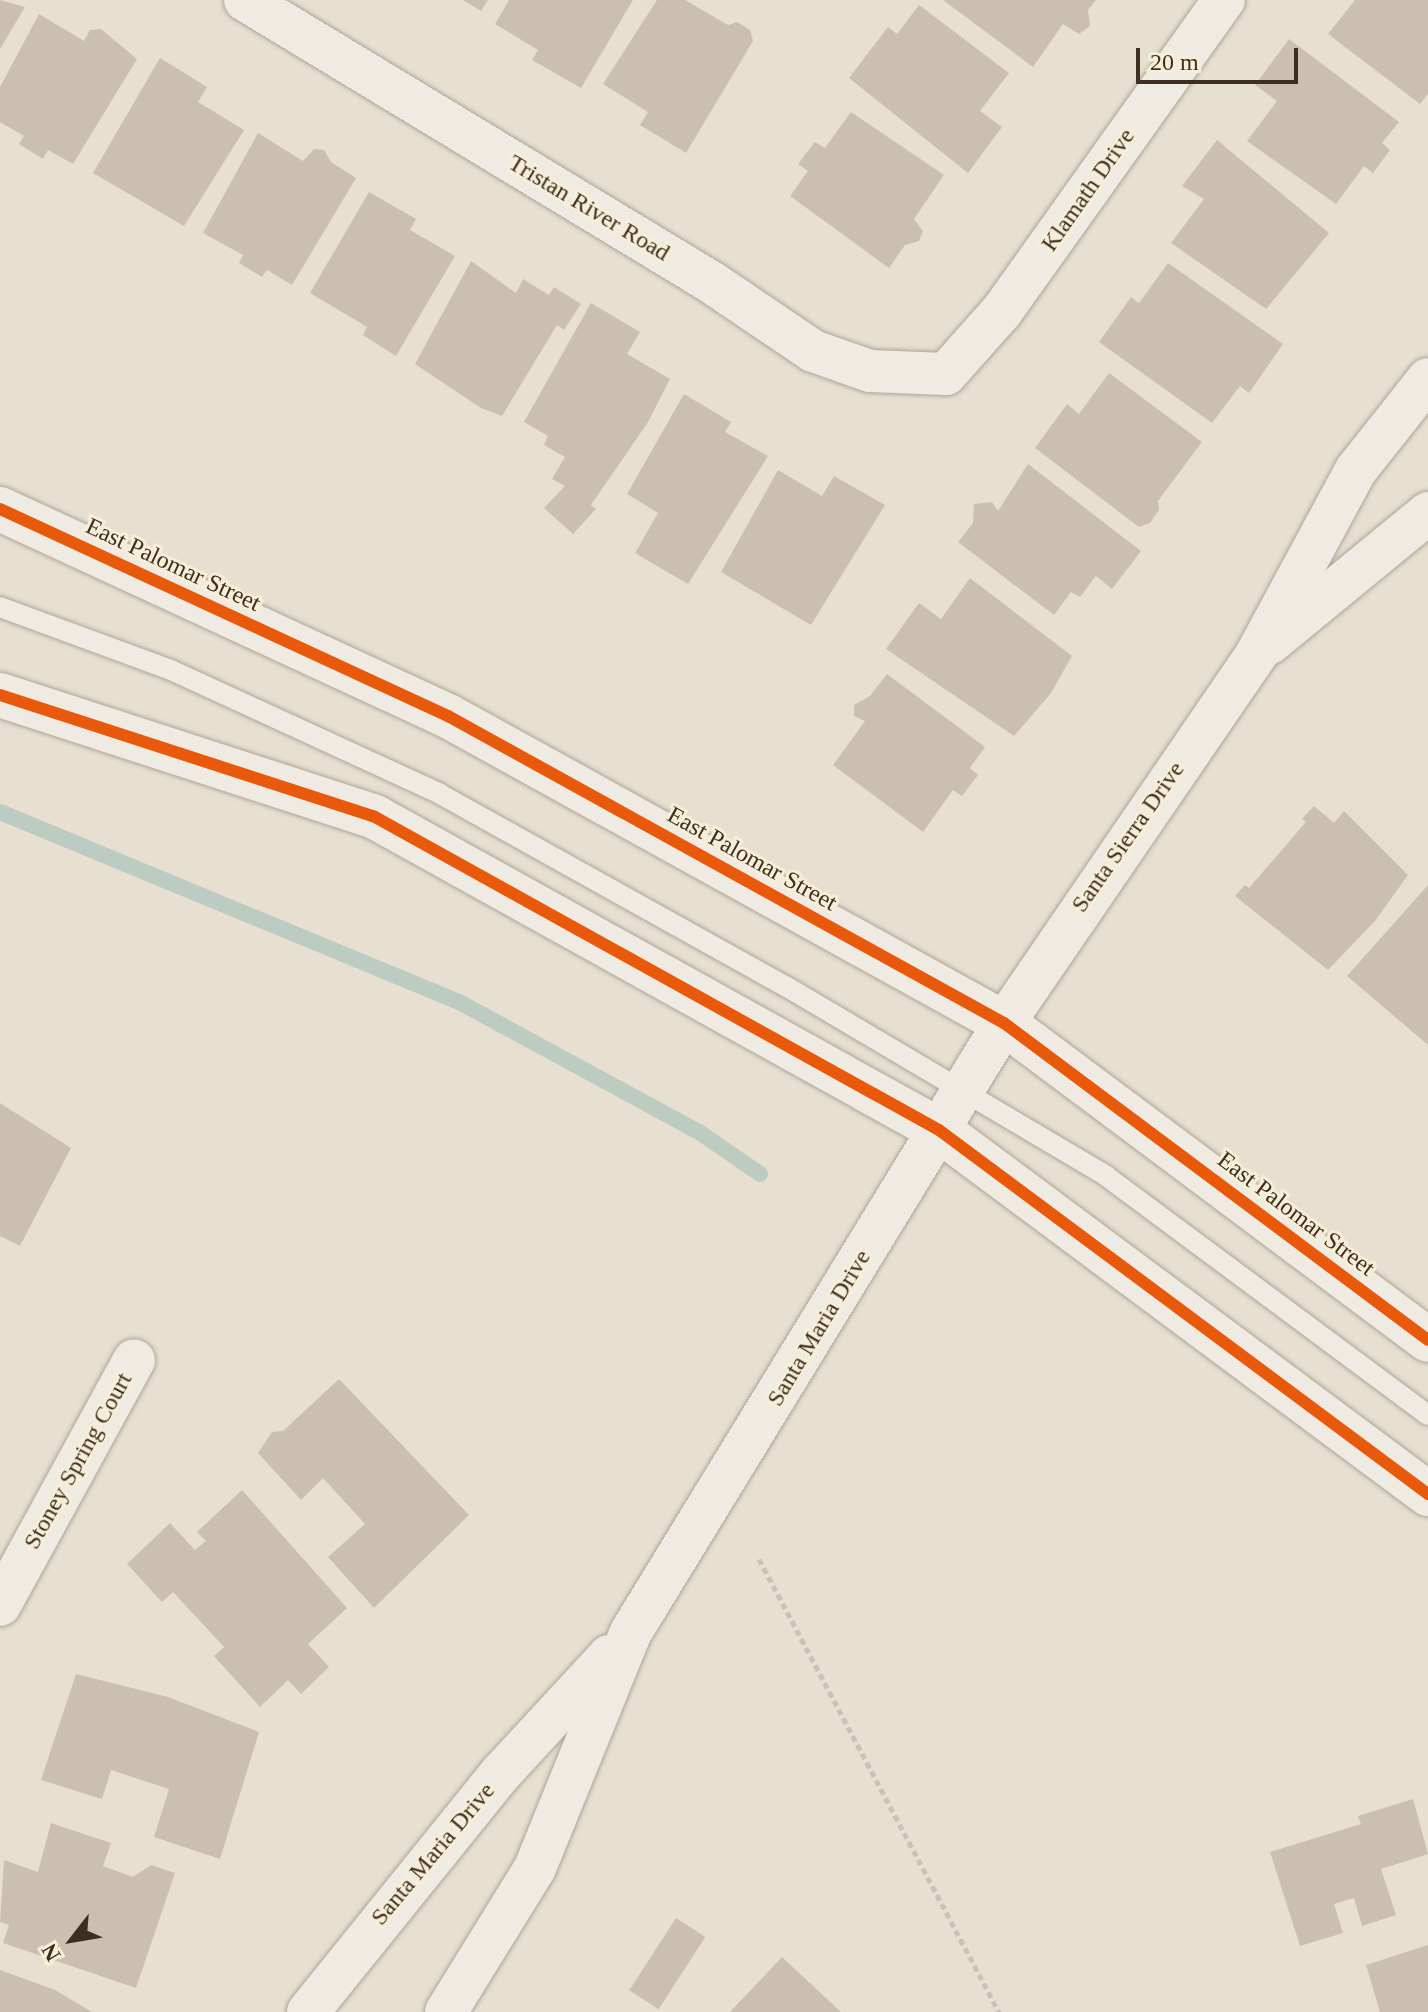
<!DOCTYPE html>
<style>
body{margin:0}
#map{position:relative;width:1428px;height:2012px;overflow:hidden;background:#e7e0d1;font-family:Georgia,serif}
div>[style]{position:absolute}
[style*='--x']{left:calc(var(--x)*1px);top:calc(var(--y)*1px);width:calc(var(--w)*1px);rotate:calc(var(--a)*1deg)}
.stream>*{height:16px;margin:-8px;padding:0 8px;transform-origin:8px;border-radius:8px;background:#bcccc2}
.building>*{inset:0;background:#cbbfb2;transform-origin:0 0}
.path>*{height:5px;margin-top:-2.5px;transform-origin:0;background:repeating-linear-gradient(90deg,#c8c2b9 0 6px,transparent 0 10px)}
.roads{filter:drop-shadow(0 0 2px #ada599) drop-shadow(0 0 2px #ada599)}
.lane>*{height:20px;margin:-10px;padding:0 10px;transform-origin:10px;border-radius:10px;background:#efebe3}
.street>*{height:42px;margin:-21px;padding:0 21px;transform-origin:21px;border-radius:21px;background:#efebe3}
.secondary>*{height:44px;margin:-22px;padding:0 22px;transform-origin:22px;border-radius:22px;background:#efebe3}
.cycleway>*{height:12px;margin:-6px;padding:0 6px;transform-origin:6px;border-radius:6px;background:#e8590c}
span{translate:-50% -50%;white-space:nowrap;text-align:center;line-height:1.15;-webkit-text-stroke:6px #f7eed8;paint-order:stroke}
.street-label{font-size:24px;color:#3d2e20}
.north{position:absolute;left:32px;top:1900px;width:80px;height:80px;-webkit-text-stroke:6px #f7eed8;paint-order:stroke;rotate:239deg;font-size:22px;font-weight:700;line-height:32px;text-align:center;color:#3d2e20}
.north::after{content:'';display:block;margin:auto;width:28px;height:36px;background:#3d2e20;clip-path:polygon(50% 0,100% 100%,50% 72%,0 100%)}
.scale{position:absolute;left:1136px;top:48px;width:162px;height:36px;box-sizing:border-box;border:4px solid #3d2e20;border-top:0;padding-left:10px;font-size:24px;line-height:28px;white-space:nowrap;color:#3d2e20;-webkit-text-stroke:6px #f7eed8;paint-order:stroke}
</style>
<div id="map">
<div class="stream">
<i style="--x:0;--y:812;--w:499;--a:22.5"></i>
<i style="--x:461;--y:1003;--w:271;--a:28.5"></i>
<i style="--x:699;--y:1132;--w:74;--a:34.5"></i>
</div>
<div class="building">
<i style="clip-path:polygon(0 0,25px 7px,0 49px)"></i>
<i style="clip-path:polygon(463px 0,488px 0,481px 11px)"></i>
<i style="clip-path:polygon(509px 0,633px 0,581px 88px,532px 60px,538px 50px,495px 24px)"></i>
<i style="clip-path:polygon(657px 0,685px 0,728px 25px,737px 22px,750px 30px,753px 41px,686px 153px,640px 125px,648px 112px,603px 84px)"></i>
<i style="clip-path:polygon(943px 0,1096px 0,1088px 10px,1090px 26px,1079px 34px,1063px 24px,1033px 67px)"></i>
<i style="clip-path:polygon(1355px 0,1428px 0,1428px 94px,1420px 104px,1328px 34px)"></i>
<i style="clip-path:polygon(919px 5px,1009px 73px,980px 111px,1002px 127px,968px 173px,849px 78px,888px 27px,897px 34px)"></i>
<i style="clip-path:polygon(39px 14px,84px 41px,90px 30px,101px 29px,137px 59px,73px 164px,48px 150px,43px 159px,19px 144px,24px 136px,0 122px,0 87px)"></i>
<i style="clip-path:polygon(1289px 39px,1399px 122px,1382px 143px,1390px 150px,1373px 173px,1364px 166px,1336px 204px,1247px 141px,1277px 101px,1255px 85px)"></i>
<i style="clip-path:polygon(160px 58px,207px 87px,198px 102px,244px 130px,184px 226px,93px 173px)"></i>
<i style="clip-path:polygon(851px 112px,944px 175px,914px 219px,923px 231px,919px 241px,905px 245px,889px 268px,790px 196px,808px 171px,798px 164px,815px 142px,825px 148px)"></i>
<i style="clip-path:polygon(258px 133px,303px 161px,314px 149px,324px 150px,331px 162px,356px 178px,292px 285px,267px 270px,262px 277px,239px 263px,243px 255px,203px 233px)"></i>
<i style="clip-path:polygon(1217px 140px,1329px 233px,1266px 309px,1171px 243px,1204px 199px,1182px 186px)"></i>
<i style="clip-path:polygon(369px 192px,416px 219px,410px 230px,455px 256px,396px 356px,363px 335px,367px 327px,310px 293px)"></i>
<i style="clip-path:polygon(471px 261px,516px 293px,523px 279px,549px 295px,554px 287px,581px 304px,564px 330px,557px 325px,502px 416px,481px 408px,415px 364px)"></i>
<i style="clip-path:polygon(1168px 263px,1283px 344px,1249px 393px,1240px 386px,1212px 423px,1099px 342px,1131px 297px,1139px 303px)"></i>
<i style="clip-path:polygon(591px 303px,640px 332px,627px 354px,670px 379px,648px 422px,591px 505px,596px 509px,573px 534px,544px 508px,565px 486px,552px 479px,565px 457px,544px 445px,548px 436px,524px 422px)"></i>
<i style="clip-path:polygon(1109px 373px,1202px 442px,1158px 501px,1159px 510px,1150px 523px,1139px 527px,1035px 448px,1067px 404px,1079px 414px)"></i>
<i style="clip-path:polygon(684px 394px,731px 422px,725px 432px,768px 456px,688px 584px,635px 553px,658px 513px,627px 494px)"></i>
<i style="clip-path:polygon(1028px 464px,1141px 551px,1112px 589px,1096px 576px,1080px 597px,1071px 592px,1054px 615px,958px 542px,973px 523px,974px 504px,992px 502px,998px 511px)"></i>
<i style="clip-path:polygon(778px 470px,822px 496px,834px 476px,885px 505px,811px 625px,721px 572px)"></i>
<i style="clip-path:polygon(970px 578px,1072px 656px,1051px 693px,1014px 736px,886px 649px,919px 603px,941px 619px)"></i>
<i style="clip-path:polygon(887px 674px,985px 747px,970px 768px,978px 775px,962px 796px,953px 790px,923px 832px,833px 765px,865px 721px,854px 716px,854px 705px,870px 696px)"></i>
<i style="clip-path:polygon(1314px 806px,1334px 823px,1344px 811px,1408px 875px,1375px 921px,1328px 970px,1235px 896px,1245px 885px,1249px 888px,1306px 822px,1302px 819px)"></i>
<i style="clip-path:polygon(1428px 885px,1428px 1045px,1347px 976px)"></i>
<i style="clip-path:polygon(0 1103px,71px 1148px,20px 1246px,0 1236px)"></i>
<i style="clip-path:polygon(339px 1379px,469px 1515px,374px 1608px,328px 1557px,365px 1524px,323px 1478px,301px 1500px,258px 1453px,272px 1432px,283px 1431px)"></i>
<i style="clip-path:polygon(242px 1490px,347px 1608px,308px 1644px,329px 1667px,301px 1694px,288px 1680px,260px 1707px,214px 1656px,224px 1647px,173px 1592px,162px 1602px,127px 1564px,170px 1523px,195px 1550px,206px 1541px,197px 1532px)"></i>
<i style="clip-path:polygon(76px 1674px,168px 1697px,259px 1732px,220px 1859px,154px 1837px,169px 1789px,111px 1770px,102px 1799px,41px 1780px)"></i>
<i style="clip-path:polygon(1413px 1799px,1428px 1854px,1381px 1869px,1396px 1915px,1362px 1926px,1354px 1898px,1334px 1904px,1343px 1933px,1300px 1946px,1270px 1852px,1361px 1824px,1358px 1816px)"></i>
<i style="clip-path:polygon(51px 1823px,111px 1843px,103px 1866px,133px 1877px,151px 1865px,175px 1873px,136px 1988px,3px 1943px,9px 1925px,0 1922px,4px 1860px,38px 1872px)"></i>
<i style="left:676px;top:1918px;width:35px;height:86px;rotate:33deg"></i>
<i style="clip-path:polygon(1428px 1945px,1428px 2012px,1380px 2012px,1366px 1965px)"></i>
<i style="clip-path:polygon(782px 1957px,841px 2012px,730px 2012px)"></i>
<i style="clip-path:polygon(0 1970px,55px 1990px,92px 2012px,0 2012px)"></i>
</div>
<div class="path">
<i style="--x:759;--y:1559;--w:513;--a:62.09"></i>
</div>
<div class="roads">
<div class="lane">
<i style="--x:0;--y:607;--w:182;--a:20.2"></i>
<i style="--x:171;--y:670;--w:296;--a:24.7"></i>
<i style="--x:440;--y:794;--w:397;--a:29.1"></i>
<i style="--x:787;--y:987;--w:371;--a:30.6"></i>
<i style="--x:1106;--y:1176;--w:401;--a:36.6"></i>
</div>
<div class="street">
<i style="--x:245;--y:0;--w:545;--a:31.18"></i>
<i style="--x:711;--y:282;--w:123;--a:34.1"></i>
<i style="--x:813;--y:351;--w:60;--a:19.3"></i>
<i style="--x:870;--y:371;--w:76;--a:2.3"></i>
<i style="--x:946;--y:374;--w:84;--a:-48.4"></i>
<i style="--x:1002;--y:311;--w:382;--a:-54.5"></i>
<i style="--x:1270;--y:643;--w:205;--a:-39.4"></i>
<i style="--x:0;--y:1605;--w:279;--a:-61.3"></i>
<i style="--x:308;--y:2012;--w:309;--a:-51.1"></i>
<i style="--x:502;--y:1772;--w:158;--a:-47.3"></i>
<i style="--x:446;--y:2012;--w:169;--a:-58.3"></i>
<i style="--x:535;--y:1868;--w:255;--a:-67.9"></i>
<i style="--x:631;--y:1632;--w:714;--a:-58.51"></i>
<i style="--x:1004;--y:1023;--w:448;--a:-55.6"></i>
<i style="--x:1257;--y:653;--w:208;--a:-61.6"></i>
<i style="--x:1356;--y:470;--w:116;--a:-51.6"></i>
</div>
<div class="secondary">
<i style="--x:0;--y:509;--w:494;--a:24.8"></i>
<i style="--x:448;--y:716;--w:635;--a:28.91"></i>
<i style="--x:1004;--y:1023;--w:529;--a:36.78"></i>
<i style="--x:0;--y:695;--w:394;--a:18"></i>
<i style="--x:375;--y:817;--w:645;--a:29.03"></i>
<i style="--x:939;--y:1130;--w:610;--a:36.66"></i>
</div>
</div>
<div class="cycleway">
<i style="--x:0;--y:509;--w:494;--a:24.8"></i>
<i style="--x:448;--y:716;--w:635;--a:28.91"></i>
<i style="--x:1004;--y:1023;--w:529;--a:36.78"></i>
<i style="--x:0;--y:695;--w:394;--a:18"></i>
<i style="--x:375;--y:817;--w:645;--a:29.03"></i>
<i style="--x:939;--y:1130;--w:610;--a:36.66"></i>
</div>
<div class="street-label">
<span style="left:1088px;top:190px;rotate:-55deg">Klamath Drive</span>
<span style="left:589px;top:208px;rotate:31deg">Tristan River Road</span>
<span style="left:173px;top:565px;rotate:25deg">East Palomar Street</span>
<span style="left:1128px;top:837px;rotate:-55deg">Santa Sierra Drive</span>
<span style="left:752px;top:859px;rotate:29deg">East Palomar Street</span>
<span style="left:1296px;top:1214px;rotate:37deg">East Palomar Street</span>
<span style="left:819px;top:1328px;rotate:-59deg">Santa Maria Drive</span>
<span style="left:78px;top:1461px;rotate:-61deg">Stoney Spring Court</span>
<span style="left:433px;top:1854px;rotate:-50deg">Santa Maria Drive</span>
</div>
<div class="north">N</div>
<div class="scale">20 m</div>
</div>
